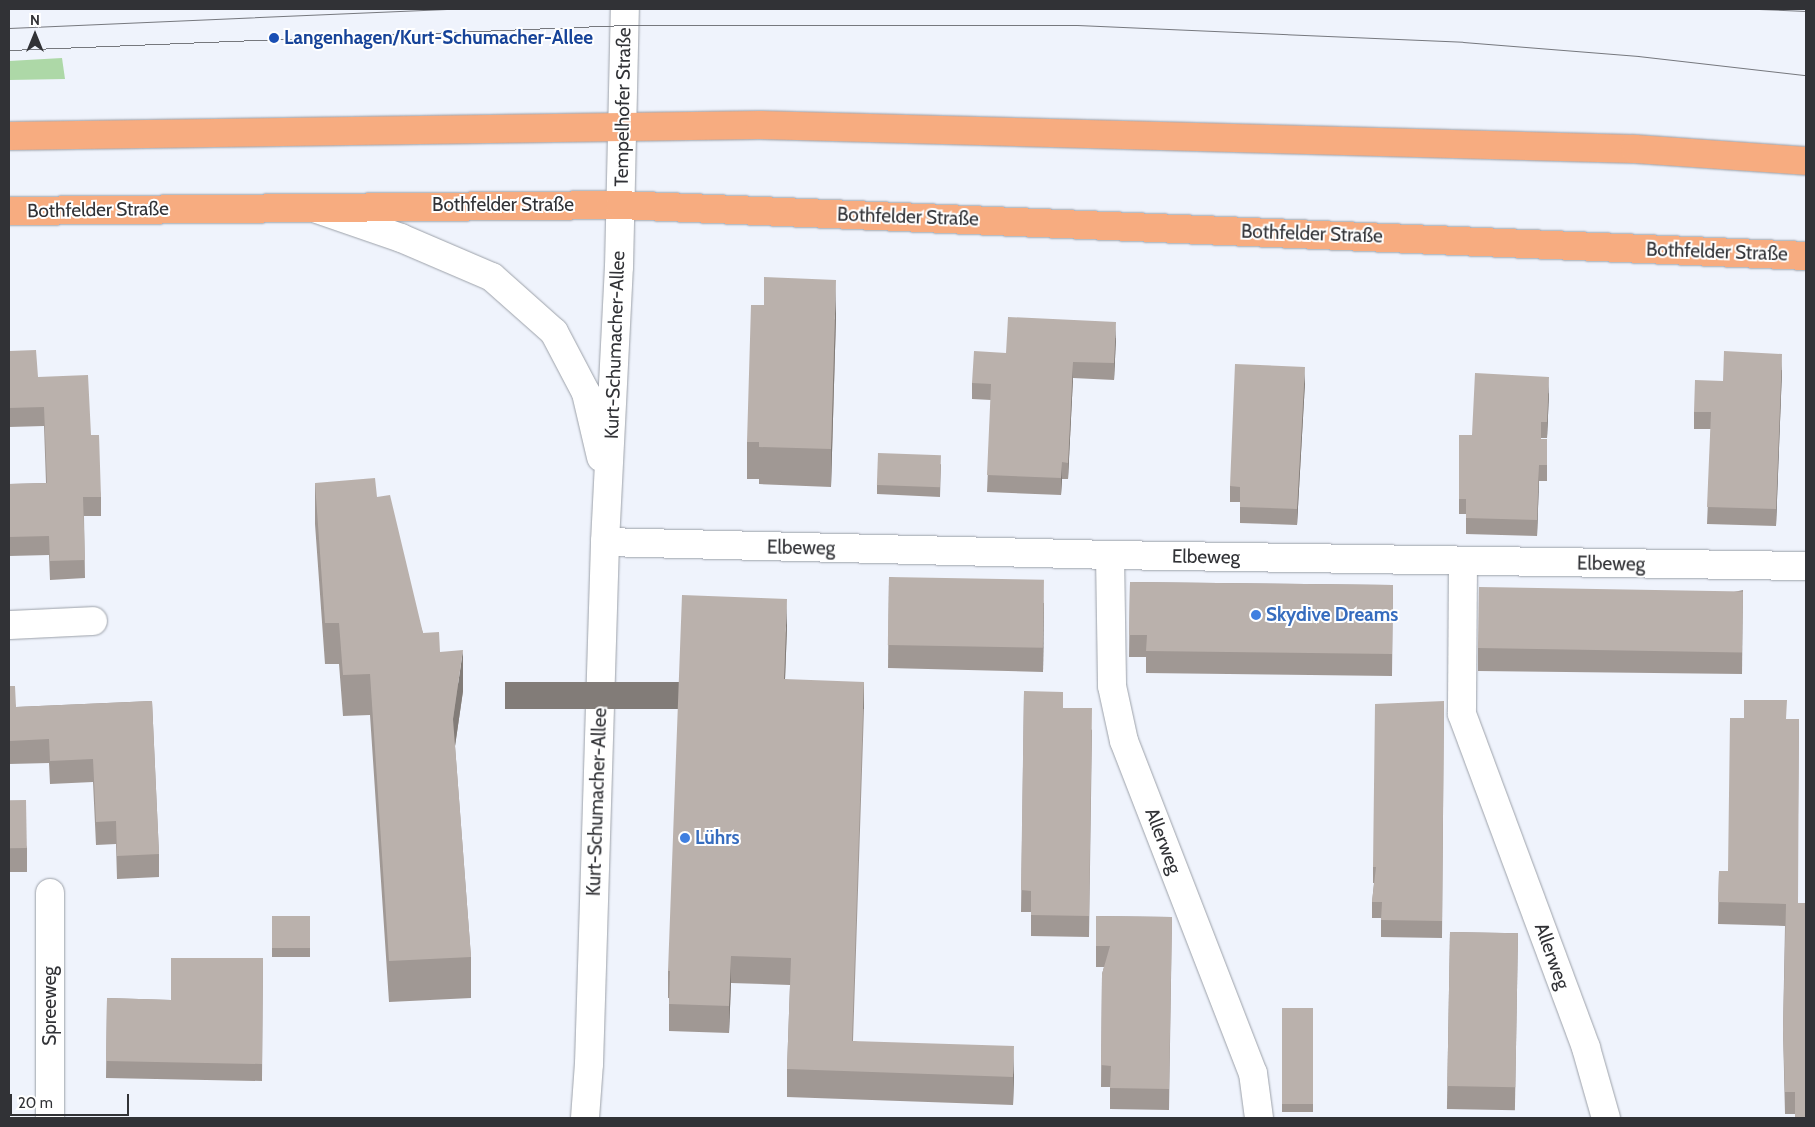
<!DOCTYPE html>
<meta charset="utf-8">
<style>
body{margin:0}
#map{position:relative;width:1815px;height:1127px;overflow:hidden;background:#eff3fc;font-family:Cabin,sans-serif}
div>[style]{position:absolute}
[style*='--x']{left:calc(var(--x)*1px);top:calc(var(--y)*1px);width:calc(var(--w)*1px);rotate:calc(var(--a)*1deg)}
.green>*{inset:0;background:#add8a7}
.roads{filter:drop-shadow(0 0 1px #9ca1a9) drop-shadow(0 0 1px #9ca1a9)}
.minor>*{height:28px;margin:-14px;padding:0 14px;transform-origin:14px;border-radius:14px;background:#fff}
.major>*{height:28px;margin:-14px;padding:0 14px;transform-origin:14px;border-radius:14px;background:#f7ac80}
.tram>*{height:1px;margin:-0.5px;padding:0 0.5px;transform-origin:0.5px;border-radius:0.5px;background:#76787e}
.wall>*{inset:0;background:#a09894;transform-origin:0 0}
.shaded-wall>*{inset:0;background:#827c78;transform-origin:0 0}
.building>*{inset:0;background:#bab1ac;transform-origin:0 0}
.dots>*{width:14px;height:14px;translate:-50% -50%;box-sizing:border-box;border:2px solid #fff;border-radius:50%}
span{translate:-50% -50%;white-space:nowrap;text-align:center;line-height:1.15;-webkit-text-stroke:4px #fff;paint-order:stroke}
.transit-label{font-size:19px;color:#164399;font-weight:700}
.left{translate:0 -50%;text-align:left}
.street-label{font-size:19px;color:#313236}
.shop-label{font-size:19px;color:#366cbe;font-weight:700}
.frame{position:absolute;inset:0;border:10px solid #313236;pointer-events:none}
.north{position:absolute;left:10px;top:10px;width:50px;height:50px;-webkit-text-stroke:4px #fff;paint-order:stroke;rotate:0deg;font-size:14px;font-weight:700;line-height:20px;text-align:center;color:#313236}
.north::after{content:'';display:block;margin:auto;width:18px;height:22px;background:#313236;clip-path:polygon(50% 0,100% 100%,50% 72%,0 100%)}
.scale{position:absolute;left:10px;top:1094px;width:119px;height:22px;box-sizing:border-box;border:2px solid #313236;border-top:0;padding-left:6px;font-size:15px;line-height:18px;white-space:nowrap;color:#313236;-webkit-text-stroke:4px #fff;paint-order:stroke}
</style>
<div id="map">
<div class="green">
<i style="clip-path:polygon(62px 58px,65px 79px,9px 80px,9px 61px)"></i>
</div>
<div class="roads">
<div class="minor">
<i style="--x:317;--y:209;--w:89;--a:19"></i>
<i style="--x:401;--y:238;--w:99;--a:23.2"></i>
<i style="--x:492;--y:277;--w:83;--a:41.6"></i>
<i style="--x:554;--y:332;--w:69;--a:62.3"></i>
<i style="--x:586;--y:393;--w:66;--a:76.8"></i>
<i style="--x:605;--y:542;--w:505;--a:1.47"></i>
<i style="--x:1110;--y:555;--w:696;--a:0.91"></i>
<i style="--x:1110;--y:555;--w:131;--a:89.1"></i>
<i style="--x:1112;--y:686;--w:56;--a:77.7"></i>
<i style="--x:1124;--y:741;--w:356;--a:68.8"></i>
<i style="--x:1253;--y:1073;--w:45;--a:82.4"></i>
<i style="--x:1463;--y:562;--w:152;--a:90.4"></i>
<i style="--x:1462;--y:714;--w:356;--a:69.6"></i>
<i style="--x:1586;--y:1048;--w:73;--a:74.1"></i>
<i style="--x:9;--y:625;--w:84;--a:-2.7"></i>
<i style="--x:50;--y:893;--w:225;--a:90"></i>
<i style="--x:585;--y:1118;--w:54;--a:-85.8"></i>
<i style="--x:589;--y:1064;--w:522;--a:-88.24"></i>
<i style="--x:605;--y:542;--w:275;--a:-87.1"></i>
<i style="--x:619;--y:267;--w:258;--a:-88.7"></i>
</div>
<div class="major">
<i style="--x:9;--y:136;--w:751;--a:-0.84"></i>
<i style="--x:760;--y:125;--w:875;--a:1.57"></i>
<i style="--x:1635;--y:149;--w:171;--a:4"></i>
<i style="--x:9;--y:211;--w:611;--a:-0.56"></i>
<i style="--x:620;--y:205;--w:1187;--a:2.46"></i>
</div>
</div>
<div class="tram">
<i style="--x:1759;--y:9;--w:47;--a:2.4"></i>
<i style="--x:9;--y:28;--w:438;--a:-2.5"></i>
<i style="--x:9;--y:50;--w:617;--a:-2.32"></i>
<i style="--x:625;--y:25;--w:452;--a:0"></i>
<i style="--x:1077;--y:25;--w:386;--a:2.5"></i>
<i style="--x:1463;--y:42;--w:176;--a:4.6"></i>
<i style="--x:1638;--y:56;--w:169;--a:6.5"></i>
</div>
<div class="wall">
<i style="clip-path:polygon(836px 317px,831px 487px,759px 484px,759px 479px,747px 479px,747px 442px)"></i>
<i style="clip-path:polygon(1116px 338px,1114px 380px,1073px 378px,1068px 479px,1062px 479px,1061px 495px,987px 492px,991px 400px,972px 399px,972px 383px,1006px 353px)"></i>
<i style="clip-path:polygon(9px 351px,38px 377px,91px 435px,101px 497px,101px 516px,84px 516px,85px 578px,50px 580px,49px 555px,9px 556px,9px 484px,46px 483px,44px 426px,9px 427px)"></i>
<i style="clip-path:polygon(1782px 370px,1776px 526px,1707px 524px,1711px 429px,1694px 429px,1694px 412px,1723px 381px)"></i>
<i style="clip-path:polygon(1305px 382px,1297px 525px,1240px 523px,1240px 502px,1230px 502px,1230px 486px)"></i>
<i style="clip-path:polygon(1549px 393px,1547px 438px,1541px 438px,1541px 439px,1547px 439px,1547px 481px,1539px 481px,1537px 536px,1466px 534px,1466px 514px,1459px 514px,1459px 435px,1472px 435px)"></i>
<i style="clip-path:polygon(941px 464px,940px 497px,877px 494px,877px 485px)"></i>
<i style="clip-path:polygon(315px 483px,377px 497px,423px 633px,440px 652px,463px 691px,455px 746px,471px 957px,471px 998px,389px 1002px,370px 715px,343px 716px,339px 664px,325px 664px,315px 524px)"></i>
<i style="clip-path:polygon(889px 577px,1044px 603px,1043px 672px,888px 668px)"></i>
<i style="clip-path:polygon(1130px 582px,1393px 585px,1392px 676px,1146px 673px,1146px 657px,1129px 657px)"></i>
<i style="clip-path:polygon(1743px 590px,1742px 674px,1478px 671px,1478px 648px)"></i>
<i style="clip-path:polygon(787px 627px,785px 679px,864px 709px,853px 1041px,1014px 1074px,1013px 1105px,787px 1097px,787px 1069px,790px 985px,731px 983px,729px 1033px,669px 1031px,669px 998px,668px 998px,668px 971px)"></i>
<i style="clip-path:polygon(9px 686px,16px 707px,152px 701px,159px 854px,159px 877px,117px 879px,116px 844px,96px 845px,93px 782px,50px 784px,49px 763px,9px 764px)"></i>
<i style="clip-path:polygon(1024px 691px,1063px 708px,1092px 730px,1089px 937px,1031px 936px,1031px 912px,1021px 912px)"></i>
<i style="clip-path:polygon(1444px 701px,1442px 938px,1381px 937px,1381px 918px,1372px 918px,1372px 902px,1374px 883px,1373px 883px,1373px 867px)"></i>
<i style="clip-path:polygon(1787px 719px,1799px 719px,1795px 1114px,1785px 1114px,1783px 1030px,1785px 926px,1718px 924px,1719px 871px,1728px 871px)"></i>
<i style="clip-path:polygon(9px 801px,27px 848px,27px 872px,9px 872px)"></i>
<i style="left:272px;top:916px;width:38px;height:41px"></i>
<i style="clip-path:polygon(1096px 916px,1172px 917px,1169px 1110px,1110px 1109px,1110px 1087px,1101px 1087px,1102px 974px,1104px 967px,1096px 967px)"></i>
<i style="left:1450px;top:932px;width:68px;height:177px;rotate:1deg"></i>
<i style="clip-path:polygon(263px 958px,262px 1081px,106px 1078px,107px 998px,171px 1000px)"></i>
<i style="left:1282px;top:1008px;width:31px;height:104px"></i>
</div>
<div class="shaded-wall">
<i style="clip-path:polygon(836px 280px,836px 317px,831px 487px,831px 449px)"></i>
<i style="clip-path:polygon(1116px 322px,1116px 338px,1114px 380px,1114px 363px)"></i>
<i style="clip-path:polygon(1782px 354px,1782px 370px,1776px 526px,1776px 509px)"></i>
<i style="clip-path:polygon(1073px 362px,1073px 378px,1068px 479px,1068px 463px)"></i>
<i style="clip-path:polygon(1305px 367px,1305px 382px,1297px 525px,1297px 509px)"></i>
<i style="clip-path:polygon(1549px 377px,1549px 393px,1547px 438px,1547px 422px)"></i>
<i style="clip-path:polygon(1062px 462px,1062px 479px,1061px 495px,1061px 478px)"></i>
<i style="clip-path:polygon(1539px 465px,1539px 481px,1537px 536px,1537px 520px)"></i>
<i style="clip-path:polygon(1044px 581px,1044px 603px,1043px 672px,1043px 649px)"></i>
<i style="clip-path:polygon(787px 599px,787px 627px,784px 706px,784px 679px)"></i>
<i style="clip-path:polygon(463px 650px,463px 691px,453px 760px,453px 719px)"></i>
<i style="left:864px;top:682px;width:27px;height:359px;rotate:90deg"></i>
<i style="clip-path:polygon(731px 956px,731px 983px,729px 1033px,729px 1006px)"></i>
<i style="clip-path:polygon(1014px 1046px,1014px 1074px,1013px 1105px,1013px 1077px)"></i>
</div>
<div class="building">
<i style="clip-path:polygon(764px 277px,836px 280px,831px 449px,759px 447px,759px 442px,747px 442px,751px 305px,764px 305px)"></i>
<i style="clip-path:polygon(1008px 317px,1116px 322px,1114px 363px,1073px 362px,1068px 463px,1062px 462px,1061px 478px,987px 475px,991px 384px,972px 383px,974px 351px,1006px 353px)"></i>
<i style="clip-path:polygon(36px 350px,38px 377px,88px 375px,91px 435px,99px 435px,101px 497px,83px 497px,85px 560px,50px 561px,49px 536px,9px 537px,9px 484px,47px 483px,44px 407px,9px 408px,9px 351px)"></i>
<i style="clip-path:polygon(1724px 351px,1782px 354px,1776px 509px,1707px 507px,1711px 412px,1694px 412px,1695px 380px,1723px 381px)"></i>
<i style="clip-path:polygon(1235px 364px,1305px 367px,1297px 509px,1240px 507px,1240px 487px,1230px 486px)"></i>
<i style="clip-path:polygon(1475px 373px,1549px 377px,1547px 422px,1541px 422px,1541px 439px,1547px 439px,1547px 465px,1539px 465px,1537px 520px,1466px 518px,1466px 499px,1459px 499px,1459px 435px,1472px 435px)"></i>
<i style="left:878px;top:453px;width:63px;height:32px;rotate:2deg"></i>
<i style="clip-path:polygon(375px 478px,377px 497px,390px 495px,423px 633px,439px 632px,440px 652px,463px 650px,453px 719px,471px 957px,389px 961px,370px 674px,343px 675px,339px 623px,325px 623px,315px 483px)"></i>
<i style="left:889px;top:577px;width:155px;height:68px;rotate:1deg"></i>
<i style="clip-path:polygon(1130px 582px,1393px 585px,1392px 654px,1146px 651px,1147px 635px,1129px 635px)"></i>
<i style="left:1479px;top:587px;width:264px;height:61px;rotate:1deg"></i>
<i style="clip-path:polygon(682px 595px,787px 599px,784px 679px,864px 682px,852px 1041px,1014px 1046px,1013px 1077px,787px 1069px,791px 958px,731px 956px,729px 1006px,669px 1004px,670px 971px,668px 971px)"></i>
<i style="clip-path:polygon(9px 686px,15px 686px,16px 707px,152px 701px,159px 854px,117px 856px,116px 821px,96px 822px,93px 759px,50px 761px,49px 739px,9px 741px)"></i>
<i style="clip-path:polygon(1024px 691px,1063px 692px,1063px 708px,1092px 708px,1089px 916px,1031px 915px,1031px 891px,1021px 890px)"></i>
<i style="clip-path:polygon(1744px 700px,1787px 700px,1786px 719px,1799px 719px,1798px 903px,1806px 903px,1806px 1118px,1795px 1118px,1795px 1092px,1785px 1092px,1783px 1030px,1786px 904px,1718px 902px,1719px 871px,1728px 871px,1730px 718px,1744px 718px)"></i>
<i style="clip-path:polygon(1444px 701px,1442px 921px,1381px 920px,1382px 902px,1372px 902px,1376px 867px,1373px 867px,1375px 704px)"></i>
<i style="left:26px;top:800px;width:48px;height:17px;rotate:89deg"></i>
<i style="left:272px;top:916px;width:38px;height:32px"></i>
<i style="clip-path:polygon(1096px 916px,1172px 917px,1169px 1089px,1110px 1088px,1111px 1066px,1101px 1065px,1102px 974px,1110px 946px,1096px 946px)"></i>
<i style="left:1450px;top:932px;width:68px;height:154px;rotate:1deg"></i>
<i style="clip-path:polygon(171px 958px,263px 958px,262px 1064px,106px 1061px,107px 998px,171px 1000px)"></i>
<i style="left:1282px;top:1008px;width:31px;height:96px"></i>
</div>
<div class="dots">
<i style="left:274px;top:38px;background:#1a4fb4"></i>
<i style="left:1256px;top:615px;background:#3f7fe0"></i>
<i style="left:685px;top:838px;background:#3f7fe0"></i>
</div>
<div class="transit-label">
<span class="left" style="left:284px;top:38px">Langenhagen/Kurt-Schumacher-Allee</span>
</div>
<div class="street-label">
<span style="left:623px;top:107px;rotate:-89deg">Tempelhofer Straße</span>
<span style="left:503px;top:205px">Bothfelder Straße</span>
<span style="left:98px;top:210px;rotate:-1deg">Bothfelder Straße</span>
<span style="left:908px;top:217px;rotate:2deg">Bothfelder Straße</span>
<span style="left:1312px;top:234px;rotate:2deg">Bothfelder Straße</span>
<span style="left:1717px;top:252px;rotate:2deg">Bothfelder Straße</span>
<span style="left:615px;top:345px;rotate:-88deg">Kurt-Schumacher-Allee</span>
<span style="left:801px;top:548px;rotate:1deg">Elbeweg</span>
<span style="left:1206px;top:557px;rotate:1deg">Elbeweg</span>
<span style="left:1611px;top:564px;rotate:1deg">Elbeweg</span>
<span style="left:597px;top:802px;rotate:-88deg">Kurt-Schumacher-Allee</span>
<span style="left:1163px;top:841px;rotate:69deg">Allerweg</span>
<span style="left:1552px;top:956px;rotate:70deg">Allerweg</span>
<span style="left:50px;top:1006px;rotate:-90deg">Spreeweg</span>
</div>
<div class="shop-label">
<span class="left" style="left:1266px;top:615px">Skydive Dreams</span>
<span class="left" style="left:695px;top:838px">Lührs</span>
</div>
<div class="frame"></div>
<div class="north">N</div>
<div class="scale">20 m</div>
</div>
